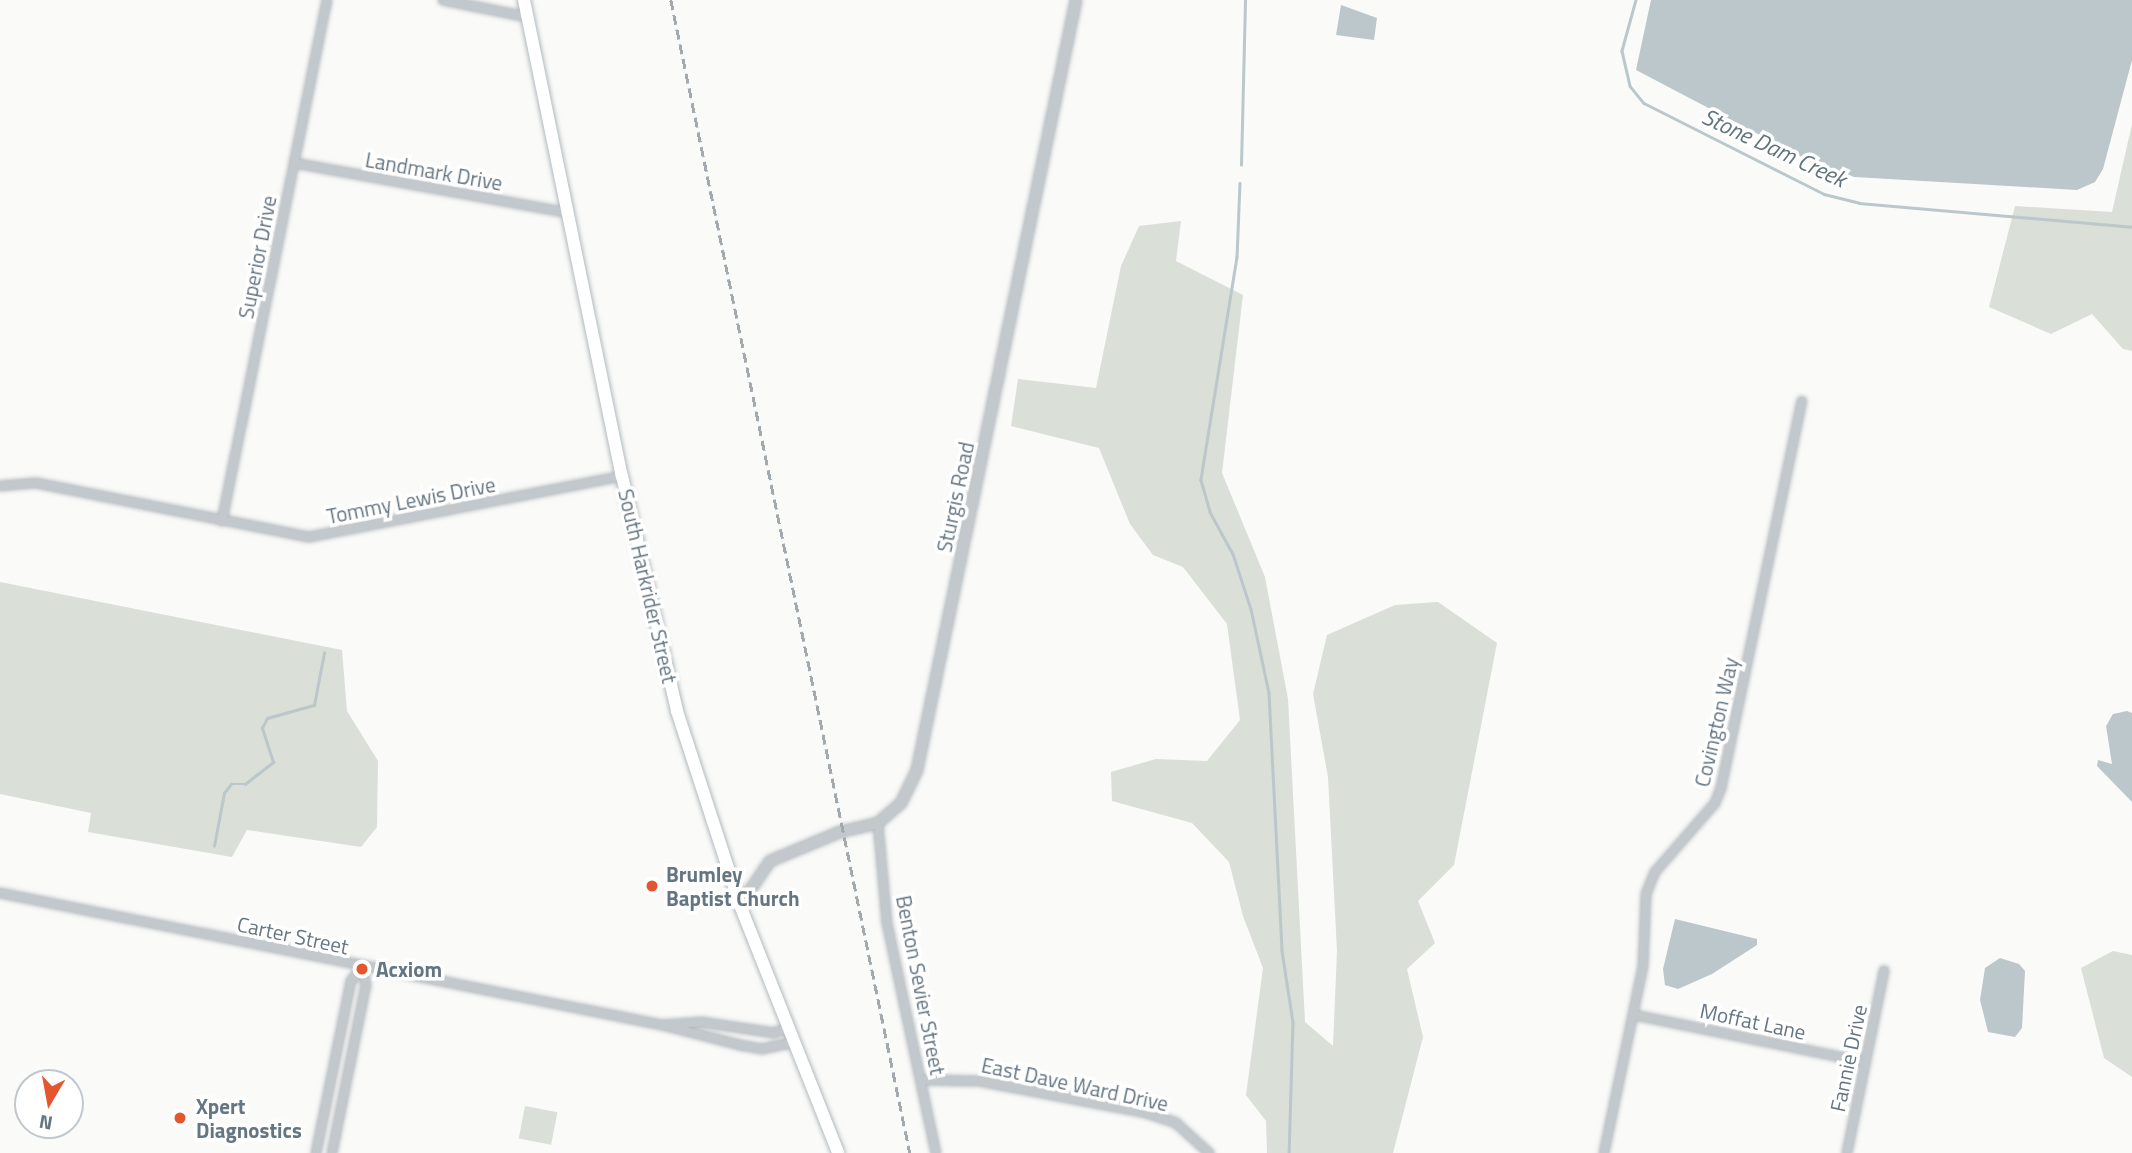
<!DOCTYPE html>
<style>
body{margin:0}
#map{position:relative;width:2132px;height:1153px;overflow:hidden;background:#fafaf8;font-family:"Titillium Web",sans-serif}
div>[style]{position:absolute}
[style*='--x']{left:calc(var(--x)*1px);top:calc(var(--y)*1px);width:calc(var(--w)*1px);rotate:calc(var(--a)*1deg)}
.green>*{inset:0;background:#dadfd7;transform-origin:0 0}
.water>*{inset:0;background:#bbc7cb}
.stream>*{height:2.5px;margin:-1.25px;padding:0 1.25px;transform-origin:1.25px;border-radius:1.25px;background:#bbc7cb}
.roads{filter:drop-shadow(0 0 2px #b3babf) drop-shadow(0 0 2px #b3babf)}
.minor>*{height:8px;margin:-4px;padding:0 4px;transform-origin:4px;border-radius:4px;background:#c3c8cc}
.tertiary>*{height:10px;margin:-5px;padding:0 5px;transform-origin:5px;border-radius:5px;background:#c3c8cc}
.secondary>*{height:12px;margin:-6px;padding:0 6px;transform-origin:6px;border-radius:6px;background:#fff}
.rail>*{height:2.5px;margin-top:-1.25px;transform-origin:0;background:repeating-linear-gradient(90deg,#a2aab0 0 10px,transparent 0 15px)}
.dots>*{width:19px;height:19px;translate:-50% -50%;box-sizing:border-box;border:4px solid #fff;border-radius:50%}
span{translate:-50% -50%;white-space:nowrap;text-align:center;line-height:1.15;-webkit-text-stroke:7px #fff;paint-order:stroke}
.street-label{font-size:21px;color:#657683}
.poi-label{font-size:21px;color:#657683;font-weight:700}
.left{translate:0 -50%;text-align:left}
.water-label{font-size:23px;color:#60757c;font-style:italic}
.north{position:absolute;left:14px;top:1069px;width:70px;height:70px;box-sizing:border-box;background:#fff;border:2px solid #c1c8cd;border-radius:50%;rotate:190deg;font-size:19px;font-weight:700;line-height:28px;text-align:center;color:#657683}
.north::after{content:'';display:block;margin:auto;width:24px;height:32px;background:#e4572e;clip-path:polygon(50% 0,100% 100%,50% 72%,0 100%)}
</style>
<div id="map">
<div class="green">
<i style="clip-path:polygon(2132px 124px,2132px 351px,2123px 349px,2092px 314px,2051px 334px,1989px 307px,2015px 206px,2112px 212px)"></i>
<i style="clip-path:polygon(1181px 221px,1176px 261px,1243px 295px,1222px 473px,1265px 577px,1288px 699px,1305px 1022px,1333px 1046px,1337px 951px,1328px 777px,1313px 694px,1327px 635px,1395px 605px,1438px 602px,1497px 643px,1454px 865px,1418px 901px,1435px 943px,1407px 969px,1423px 1037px,1393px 1153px,1267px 1153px,1266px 1121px,1246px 1095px,1263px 968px,1243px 916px,1229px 862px,1192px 823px,1112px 801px,1111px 772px,1156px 759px,1207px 761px,1240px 720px,1227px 624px,1183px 567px,1153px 555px,1130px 524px,1099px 448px,1011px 426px,1018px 379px,1096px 388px,1121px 266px,1139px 226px)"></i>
<i style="clip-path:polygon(0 582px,342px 650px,347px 711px,378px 761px,377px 827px,361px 847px,247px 830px,232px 857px,88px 832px,91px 813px,0 794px)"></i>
<i style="clip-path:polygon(2113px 951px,2132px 955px,2132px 1077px,2104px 1058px,2081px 968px)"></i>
<i style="left:525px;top:1106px;width:33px;height:33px;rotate:11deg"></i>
</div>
<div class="water">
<i style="clip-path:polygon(1651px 0,2132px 0,2132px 60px,2103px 169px,2095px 182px,2077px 190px,1838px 176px,1636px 70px)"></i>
<i style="clip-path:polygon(1341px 5px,1377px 18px,1374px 40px,1336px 35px)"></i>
<i style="clip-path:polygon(2127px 711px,2132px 713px,2132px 802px,2097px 766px,2098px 760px,2112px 764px,2106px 726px,2113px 714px)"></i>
<i style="clip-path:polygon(1675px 919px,1757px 939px,1757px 945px,1712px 974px,1678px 989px,1665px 985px,1663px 969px)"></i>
<i style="clip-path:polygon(2000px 958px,2019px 964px,2025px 971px,2022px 1028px,2015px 1037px,1988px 1032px,1980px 1000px,1985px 968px)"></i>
</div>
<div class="stream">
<i style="--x:1636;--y:0;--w:53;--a:105.4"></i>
<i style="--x:1622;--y:51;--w:36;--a:77"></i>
<i style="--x:1630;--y:86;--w:22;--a:51"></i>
<i style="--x:1644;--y:103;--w:202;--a:26.8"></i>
<i style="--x:1824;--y:194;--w:36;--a:14"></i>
<i style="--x:1859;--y:203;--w:274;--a:5"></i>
<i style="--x:1241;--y:165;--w:165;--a:-88.6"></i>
<i style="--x:1240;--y:183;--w:74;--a:92.3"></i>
<i style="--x:1237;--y:257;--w:226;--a:99.2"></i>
<i style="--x:1201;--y:480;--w:33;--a:74"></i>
<i style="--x:1210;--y:512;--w:48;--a:61.3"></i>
<i style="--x:1233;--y:554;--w:58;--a:71.9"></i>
<i style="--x:1251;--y:609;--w:86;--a:77.9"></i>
<i style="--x:1269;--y:693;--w:258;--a:87.1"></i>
<i style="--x:1282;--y:951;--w:72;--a:81.2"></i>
<i style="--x:1293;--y:1022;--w:131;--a:91.7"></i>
<i style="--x:214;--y:846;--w:54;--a:-79.3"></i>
<i style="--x:224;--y:793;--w:11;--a:-52"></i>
<i style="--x:231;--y:784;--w:14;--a:0"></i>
<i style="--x:245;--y:784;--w:36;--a:-38"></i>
<i style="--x:273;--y:762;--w:36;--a:-108"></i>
<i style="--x:262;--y:728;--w:11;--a:-63"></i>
<i style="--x:267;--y:718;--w:49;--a:-15.5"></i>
<i style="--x:314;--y:705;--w:53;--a:-79.1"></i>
</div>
<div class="roads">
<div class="minor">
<i style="--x:443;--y:0;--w:86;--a:11.4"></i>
<i style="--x:294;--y:163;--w:279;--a:10.3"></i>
<i style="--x:0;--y:486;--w:36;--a:-5"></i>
<i style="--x:36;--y:483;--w:278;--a:11.2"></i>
<i style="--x:309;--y:537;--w:319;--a:-11"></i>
<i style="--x:222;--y:521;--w:531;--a:-78.61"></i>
<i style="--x:878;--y:823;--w:100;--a:84.9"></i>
<i style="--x:887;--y:923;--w:235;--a:78"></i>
<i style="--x:0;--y:893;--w:675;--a:11.28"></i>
<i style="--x:662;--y:1025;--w:81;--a:14.4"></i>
<i style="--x:740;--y:1045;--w:22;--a:10"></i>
<i style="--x:762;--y:1049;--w:35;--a:-12"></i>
<i style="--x:1634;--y:1015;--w:236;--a:11.5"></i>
<i style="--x:662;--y:1025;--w:39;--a:-4"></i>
<i style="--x:701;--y:1022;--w:74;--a:8.6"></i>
<i style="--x:774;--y:1033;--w:17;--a:-21"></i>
<i style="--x:922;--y:1080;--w:57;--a:1"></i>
<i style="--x:979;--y:1081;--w:170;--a:10.8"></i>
<i style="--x:1146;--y:1113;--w:32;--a:18"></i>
<i style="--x:1176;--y:1123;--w:45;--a:42.3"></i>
<i style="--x:316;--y:1153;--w:176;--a:-78.5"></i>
<i style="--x:351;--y:981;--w:18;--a:-52"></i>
<i style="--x:332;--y:1153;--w:171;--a:-78.6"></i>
<i style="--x:366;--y:985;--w:18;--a:-103"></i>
<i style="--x:1604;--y:1153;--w:191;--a:-78.2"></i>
<i style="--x:1643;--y:966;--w:72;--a:-87.6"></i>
<i style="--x:1646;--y:894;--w:24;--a:-68"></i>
<i style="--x:1655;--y:872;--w:91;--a:-49"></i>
<i style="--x:1715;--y:803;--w:16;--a:-68"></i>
<i style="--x:1721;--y:788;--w:395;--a:-78.2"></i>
<i style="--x:1847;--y:1153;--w:186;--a:-78.5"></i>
</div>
<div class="tertiary">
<i style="--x:740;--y:905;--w:53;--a:-55.7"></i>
<i style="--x:770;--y:861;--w:76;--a:-22.5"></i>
<i style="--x:840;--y:832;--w:39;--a:-13"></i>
<i style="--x:878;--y:823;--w:30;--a:-41"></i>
<i style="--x:901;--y:803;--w:37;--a:-64"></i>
<i style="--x:917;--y:770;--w:786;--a:-78.33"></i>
</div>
<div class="secondary">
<i style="--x:524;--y:0;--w:486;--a:78.4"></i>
<i style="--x:622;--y:476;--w:241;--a:76.8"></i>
<i style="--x:677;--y:711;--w:204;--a:72"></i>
<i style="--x:740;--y:905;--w:267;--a:68.4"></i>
</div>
</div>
<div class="rail">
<i style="--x:671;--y:0;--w:1178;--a:78.29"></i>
</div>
<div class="dots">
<i style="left:652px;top:886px;background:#e4572e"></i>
<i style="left:362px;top:969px;background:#e4572e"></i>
<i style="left:180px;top:1118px;background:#e4572e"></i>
</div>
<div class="street-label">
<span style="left:434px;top:171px;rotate:10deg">Landmark Drive</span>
<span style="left:257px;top:257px;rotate:-79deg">Superior Drive</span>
<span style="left:955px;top:497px;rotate:-78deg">Sturgis Road</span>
<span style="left:411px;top:500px;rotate:-11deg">Tommy Lewis Drive</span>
<span style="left:648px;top:586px;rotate:77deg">South Harkrider Street</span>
<span style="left:1716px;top:722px;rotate:-77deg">Covington Way</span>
<span style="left:293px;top:935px;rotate:12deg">Carter Street</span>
<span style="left:921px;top:985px;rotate:79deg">Benton Sevier Street</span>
<span style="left:1753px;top:1021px;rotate:12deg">Moffat Lane</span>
<span style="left:1848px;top:1058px;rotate:-78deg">Fannie Drive</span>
<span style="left:1075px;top:1084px;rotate:12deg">East Dave Ward Drive</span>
</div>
<div class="poi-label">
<span class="left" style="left:666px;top:886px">Brumley<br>Baptist Church</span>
<span class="left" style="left:376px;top:969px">Acxiom</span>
<span class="left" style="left:196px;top:1118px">Xpert<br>Diagnostics</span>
</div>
<div class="water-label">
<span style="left:1774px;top:148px;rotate:25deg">Stone Dam Creek</span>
</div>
<div class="north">N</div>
</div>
